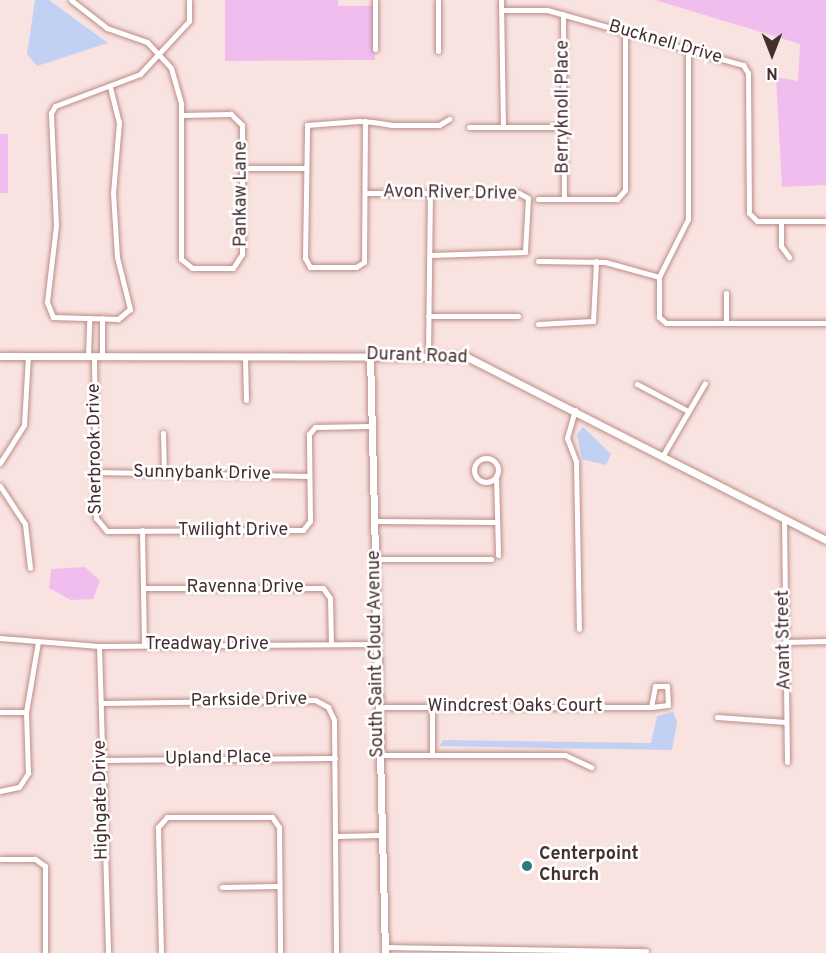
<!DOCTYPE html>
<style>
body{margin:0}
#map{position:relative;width:826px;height:953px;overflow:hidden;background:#f9e3e0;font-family:Overpass,sans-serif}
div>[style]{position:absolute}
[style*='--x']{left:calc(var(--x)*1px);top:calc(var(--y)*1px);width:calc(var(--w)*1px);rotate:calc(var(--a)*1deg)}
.green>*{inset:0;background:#f1bdef;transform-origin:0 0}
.water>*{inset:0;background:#c2d0f3}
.roads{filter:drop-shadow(0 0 2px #bd8c85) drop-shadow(0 0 2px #bd8c85)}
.street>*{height:5px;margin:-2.5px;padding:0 2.5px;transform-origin:2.5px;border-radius:2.5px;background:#fff}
.street>.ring{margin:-2.5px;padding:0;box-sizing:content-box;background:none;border:5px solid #fff;border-radius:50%}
.secondary>*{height:7px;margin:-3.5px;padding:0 3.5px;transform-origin:3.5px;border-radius:3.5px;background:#fff}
.dots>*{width:16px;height:16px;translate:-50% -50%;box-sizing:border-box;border:3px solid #fff;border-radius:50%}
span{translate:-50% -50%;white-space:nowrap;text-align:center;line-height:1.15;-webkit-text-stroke:5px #fff;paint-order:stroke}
.street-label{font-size:18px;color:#442f2d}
.poi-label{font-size:18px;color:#442f2d;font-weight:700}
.left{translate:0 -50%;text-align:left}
.north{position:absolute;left:742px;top:24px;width:60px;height:60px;-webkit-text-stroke:4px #fff;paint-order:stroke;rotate:180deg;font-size:16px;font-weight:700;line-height:24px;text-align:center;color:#442f2d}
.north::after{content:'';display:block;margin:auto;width:21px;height:27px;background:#442f2d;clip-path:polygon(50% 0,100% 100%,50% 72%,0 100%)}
</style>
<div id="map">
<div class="green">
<i style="clip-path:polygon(225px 0,338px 0,338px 6px,373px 6px,375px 60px,225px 61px)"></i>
<i style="clip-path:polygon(655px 0,826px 0,826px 185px,782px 187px,776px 77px,798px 81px,800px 44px)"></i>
<i style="left:0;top:134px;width:8px;height:59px"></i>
<i style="clip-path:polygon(85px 567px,100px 581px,93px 599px,71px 600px,49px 588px,51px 569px)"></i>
</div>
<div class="water">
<i style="clip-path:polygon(35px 0,49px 0,108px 43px,37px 66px,27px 54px)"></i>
<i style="clip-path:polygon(583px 427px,611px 454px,606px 465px,582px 459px,577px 435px)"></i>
<i style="clip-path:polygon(673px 712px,677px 722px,672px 750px,440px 746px,443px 740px,651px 743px,657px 716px)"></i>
</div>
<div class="roads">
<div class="street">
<i style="--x:71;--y:0;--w:46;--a:37.9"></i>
<i style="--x:107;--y:28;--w:42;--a:19.3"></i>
<i style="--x:147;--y:42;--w:35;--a:47"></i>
<i style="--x:171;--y:68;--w:37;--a:74"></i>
<i style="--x:181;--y:104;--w:155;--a:90"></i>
<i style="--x:181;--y:259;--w:14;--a:39"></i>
<i style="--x:192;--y:268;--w:41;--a:0"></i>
<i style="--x:233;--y:268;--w:17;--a:-57"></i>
<i style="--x:242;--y:254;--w:129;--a:-90"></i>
<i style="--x:242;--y:125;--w:16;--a:-135"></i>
<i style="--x:231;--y:114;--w:50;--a:178.9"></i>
<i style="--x:438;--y:0;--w:51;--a:90"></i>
<i style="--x:501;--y:0;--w:127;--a:89.1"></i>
<i style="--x:502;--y:10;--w:45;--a:0"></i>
<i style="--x:547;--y:10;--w:204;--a:15.7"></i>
<i style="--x:743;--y:65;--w:9;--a:58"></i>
<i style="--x:748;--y:73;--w:140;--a:89.6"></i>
<i style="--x:749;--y:213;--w:11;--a:45"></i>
<i style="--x:757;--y:221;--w:69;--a:0"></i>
<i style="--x:563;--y:14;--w:185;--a:89.7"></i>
<i style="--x:375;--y:49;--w:49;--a:-90"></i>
<i style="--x:688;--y:50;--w:169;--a:90"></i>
<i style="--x:688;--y:219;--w:65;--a:116.6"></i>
<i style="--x:659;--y:277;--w:40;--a:90"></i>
<i style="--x:659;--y:317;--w:9;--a:41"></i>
<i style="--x:666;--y:323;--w:160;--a:0"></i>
<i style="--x:110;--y:87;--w:36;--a:76"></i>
<i style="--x:119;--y:122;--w:71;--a:94.8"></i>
<i style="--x:113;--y:193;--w:64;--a:86.4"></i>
<i style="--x:117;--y:257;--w:54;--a:76"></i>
<i style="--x:130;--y:309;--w:16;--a:140"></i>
<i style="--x:118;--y:319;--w:65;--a:-178.2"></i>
<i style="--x:53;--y:317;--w:16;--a:-112"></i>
<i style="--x:47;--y:302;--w:78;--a:-83.3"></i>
<i style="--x:56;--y:225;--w:112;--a:-92.6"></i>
<i style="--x:51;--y:113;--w:8;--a:-60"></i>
<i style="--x:55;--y:106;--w:91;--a:-20.6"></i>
<i style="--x:140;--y:74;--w:72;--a:-47.2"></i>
<i style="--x:189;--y:21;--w:21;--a:-90"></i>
<i style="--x:365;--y:121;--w:141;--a:90.4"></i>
<i style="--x:364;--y:262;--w:9;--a:148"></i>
<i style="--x:356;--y:267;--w:46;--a:180"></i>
<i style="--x:310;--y:267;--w:10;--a:-119"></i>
<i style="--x:305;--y:258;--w:133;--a:-89.1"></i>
<i style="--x:307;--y:125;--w:52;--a:-4.4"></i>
<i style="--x:359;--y:121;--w:14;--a:4"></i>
<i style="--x:373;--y:122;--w:18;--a:9"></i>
<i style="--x:391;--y:125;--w:48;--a:0"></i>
<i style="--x:439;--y:125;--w:12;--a:-31"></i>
<i style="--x:469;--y:127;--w:94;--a:0"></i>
<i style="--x:243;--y:168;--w:62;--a:0"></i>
<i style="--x:365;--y:193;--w:154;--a:0"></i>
<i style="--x:519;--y:193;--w:10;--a:29"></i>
<i style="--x:528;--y:198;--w:54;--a:93.2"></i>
<i style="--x:525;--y:252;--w:95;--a:178.2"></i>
<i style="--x:538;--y:199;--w:79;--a:0"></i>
<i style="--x:617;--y:199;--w:12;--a:-48"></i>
<i style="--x:625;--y:190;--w:158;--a:-90"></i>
<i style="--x:781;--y:221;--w:25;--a:90"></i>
<i style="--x:781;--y:246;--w:14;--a:54"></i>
<i style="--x:538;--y:261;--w:67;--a:0.9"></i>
<i style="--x:605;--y:262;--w:56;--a:15.5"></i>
<i style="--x:726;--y:293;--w:30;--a:90"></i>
<i style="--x:428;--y:316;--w:90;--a:0"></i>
<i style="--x:102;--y:318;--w:38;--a:90"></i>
<i style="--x:538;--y:324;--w:55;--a:-3.1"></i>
<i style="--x:593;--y:321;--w:60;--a:-87.1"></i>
<i style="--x:428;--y:355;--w:162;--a:-89.3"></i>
<i style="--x:88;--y:356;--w:38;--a:-88"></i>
<i style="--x:94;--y:356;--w:162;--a:89.3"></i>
<i style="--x:96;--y:518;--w:17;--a:50"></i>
<i style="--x:107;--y:531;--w:196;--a:-0.3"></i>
<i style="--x:303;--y:530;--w:11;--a:-52"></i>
<i style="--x:310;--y:521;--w:87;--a:-90.7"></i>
<i style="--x:309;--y:434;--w:9;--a:-49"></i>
<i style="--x:315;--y:427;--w:55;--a:-1"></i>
<i style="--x:245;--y:356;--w:44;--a:88.7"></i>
<i style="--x:637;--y:384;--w:58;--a:27.9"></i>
<i style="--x:575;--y:410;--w:29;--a:106"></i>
<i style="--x:567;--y:438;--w:25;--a:69"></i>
<i style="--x:576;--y:461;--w:168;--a:89"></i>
<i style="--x:163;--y:433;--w:41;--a:88.6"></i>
<i style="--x:663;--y:455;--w:83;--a:-59.7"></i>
<i class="ring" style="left:474px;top:458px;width:19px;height:19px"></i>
<i style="--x:0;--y:463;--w:45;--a:-57.7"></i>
<i style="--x:24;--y:425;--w:69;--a:-86.7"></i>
<i style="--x:96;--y:472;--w:213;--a:1.1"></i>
<i style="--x:496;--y:476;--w:79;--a:88.5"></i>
<i style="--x:0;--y:486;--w:45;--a:56.7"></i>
<i style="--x:25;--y:524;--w:44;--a:83.5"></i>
<i style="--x:784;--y:518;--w:244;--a:89.3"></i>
<i style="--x:374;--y:521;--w:123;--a:0.5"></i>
<i style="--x:142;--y:530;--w:115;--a:89"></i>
<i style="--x:374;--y:559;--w:117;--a:0"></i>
<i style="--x:143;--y:588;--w:180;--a:0"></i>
<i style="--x:323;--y:588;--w:12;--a:55"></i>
<i style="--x:330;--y:598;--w:46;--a:88.8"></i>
<i style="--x:0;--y:638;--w:99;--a:4.6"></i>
<i style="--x:99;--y:646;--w:278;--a:-0.4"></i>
<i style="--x:786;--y:642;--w:40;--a:-1.4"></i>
<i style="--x:99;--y:646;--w:307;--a:88.3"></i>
<i style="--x:102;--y:703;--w:213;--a:-0.8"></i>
<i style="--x:315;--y:700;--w:15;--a:28"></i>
<i style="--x:328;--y:707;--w:14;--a:65"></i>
<i style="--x:334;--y:720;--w:233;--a:89.5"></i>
<i style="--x:378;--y:707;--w:273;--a:0"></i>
<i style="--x:651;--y:707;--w:21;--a:-79"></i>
<i style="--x:655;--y:686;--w:12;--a:0"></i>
<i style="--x:667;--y:686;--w:19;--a:87"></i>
<i style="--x:668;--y:705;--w:17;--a:173"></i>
<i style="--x:432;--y:707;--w:48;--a:90"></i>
<i style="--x:0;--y:712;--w:26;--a:0"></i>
<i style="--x:717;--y:717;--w:69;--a:4.1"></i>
<i style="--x:379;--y:755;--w:186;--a:0"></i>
<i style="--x:565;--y:755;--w:29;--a:25"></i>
<i style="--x:101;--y:760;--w:234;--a:-0.5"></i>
<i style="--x:0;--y:791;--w:19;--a:-12"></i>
<i style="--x:19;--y:787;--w:17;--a:-57"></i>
<i style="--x:28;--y:773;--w:61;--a:-91.9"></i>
<i style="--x:26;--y:712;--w:71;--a:-80.3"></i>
<i style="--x:337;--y:836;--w:44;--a:-1.3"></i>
<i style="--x:0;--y:859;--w:35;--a:0"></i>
<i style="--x:35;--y:859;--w:12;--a:35"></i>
<i style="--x:45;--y:866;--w:87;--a:90"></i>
<i style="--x:222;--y:887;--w:57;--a:-1"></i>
<i style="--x:385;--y:947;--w:261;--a:0.9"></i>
<i style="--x:161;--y:953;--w:126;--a:-91.4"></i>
<i style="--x:158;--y:827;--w:13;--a:-48"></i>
<i style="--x:167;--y:817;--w:105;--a:0"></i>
<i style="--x:272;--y:817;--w:12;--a:55"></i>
<i style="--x:279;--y:827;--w:126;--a:89.5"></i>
</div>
<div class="secondary">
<i style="--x:370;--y:355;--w:598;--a:88.56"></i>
<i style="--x:0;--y:356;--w:467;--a:0.1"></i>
<i style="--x:467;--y:357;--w:403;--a:27"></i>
</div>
</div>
<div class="dots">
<i style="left:527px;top:866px;background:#307881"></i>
</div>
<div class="street-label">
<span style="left:665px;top:43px;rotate:16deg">Bucknell Drive</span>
<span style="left:564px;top:107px;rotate:-90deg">Berryknoll Place</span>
<span style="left:242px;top:194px;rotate:-90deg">Pankaw Lane</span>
<span style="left:450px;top:194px;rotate:1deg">Avon River Drive</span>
<span style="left:417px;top:357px;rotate:2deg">Durant Road</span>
<span style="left:96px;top:449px;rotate:-91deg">Sherbrook Drive</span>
<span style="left:202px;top:474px;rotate:1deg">Sunnybank Drive</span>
<span style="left:233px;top:531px">Twilight Drive</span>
<span style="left:245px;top:588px">Ravenna Drive</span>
<span style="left:785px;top:640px;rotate:-91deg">Avant Street</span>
<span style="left:207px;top:645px">Treadway Drive</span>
<span style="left:377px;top:654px;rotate:-91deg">South Saint Cloud Avenue</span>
<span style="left:249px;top:701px;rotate:-1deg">Parkside Drive</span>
<span style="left:515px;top:707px">Windcrest Oaks Court</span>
<span style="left:218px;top:759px;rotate:-1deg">Upland Place</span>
<span style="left:102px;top:800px;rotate:-91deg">Highgate Drive</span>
</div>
<div class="poi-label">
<span class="left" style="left:539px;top:866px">Centerpoint<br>Church</span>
</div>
<div class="north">N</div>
</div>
